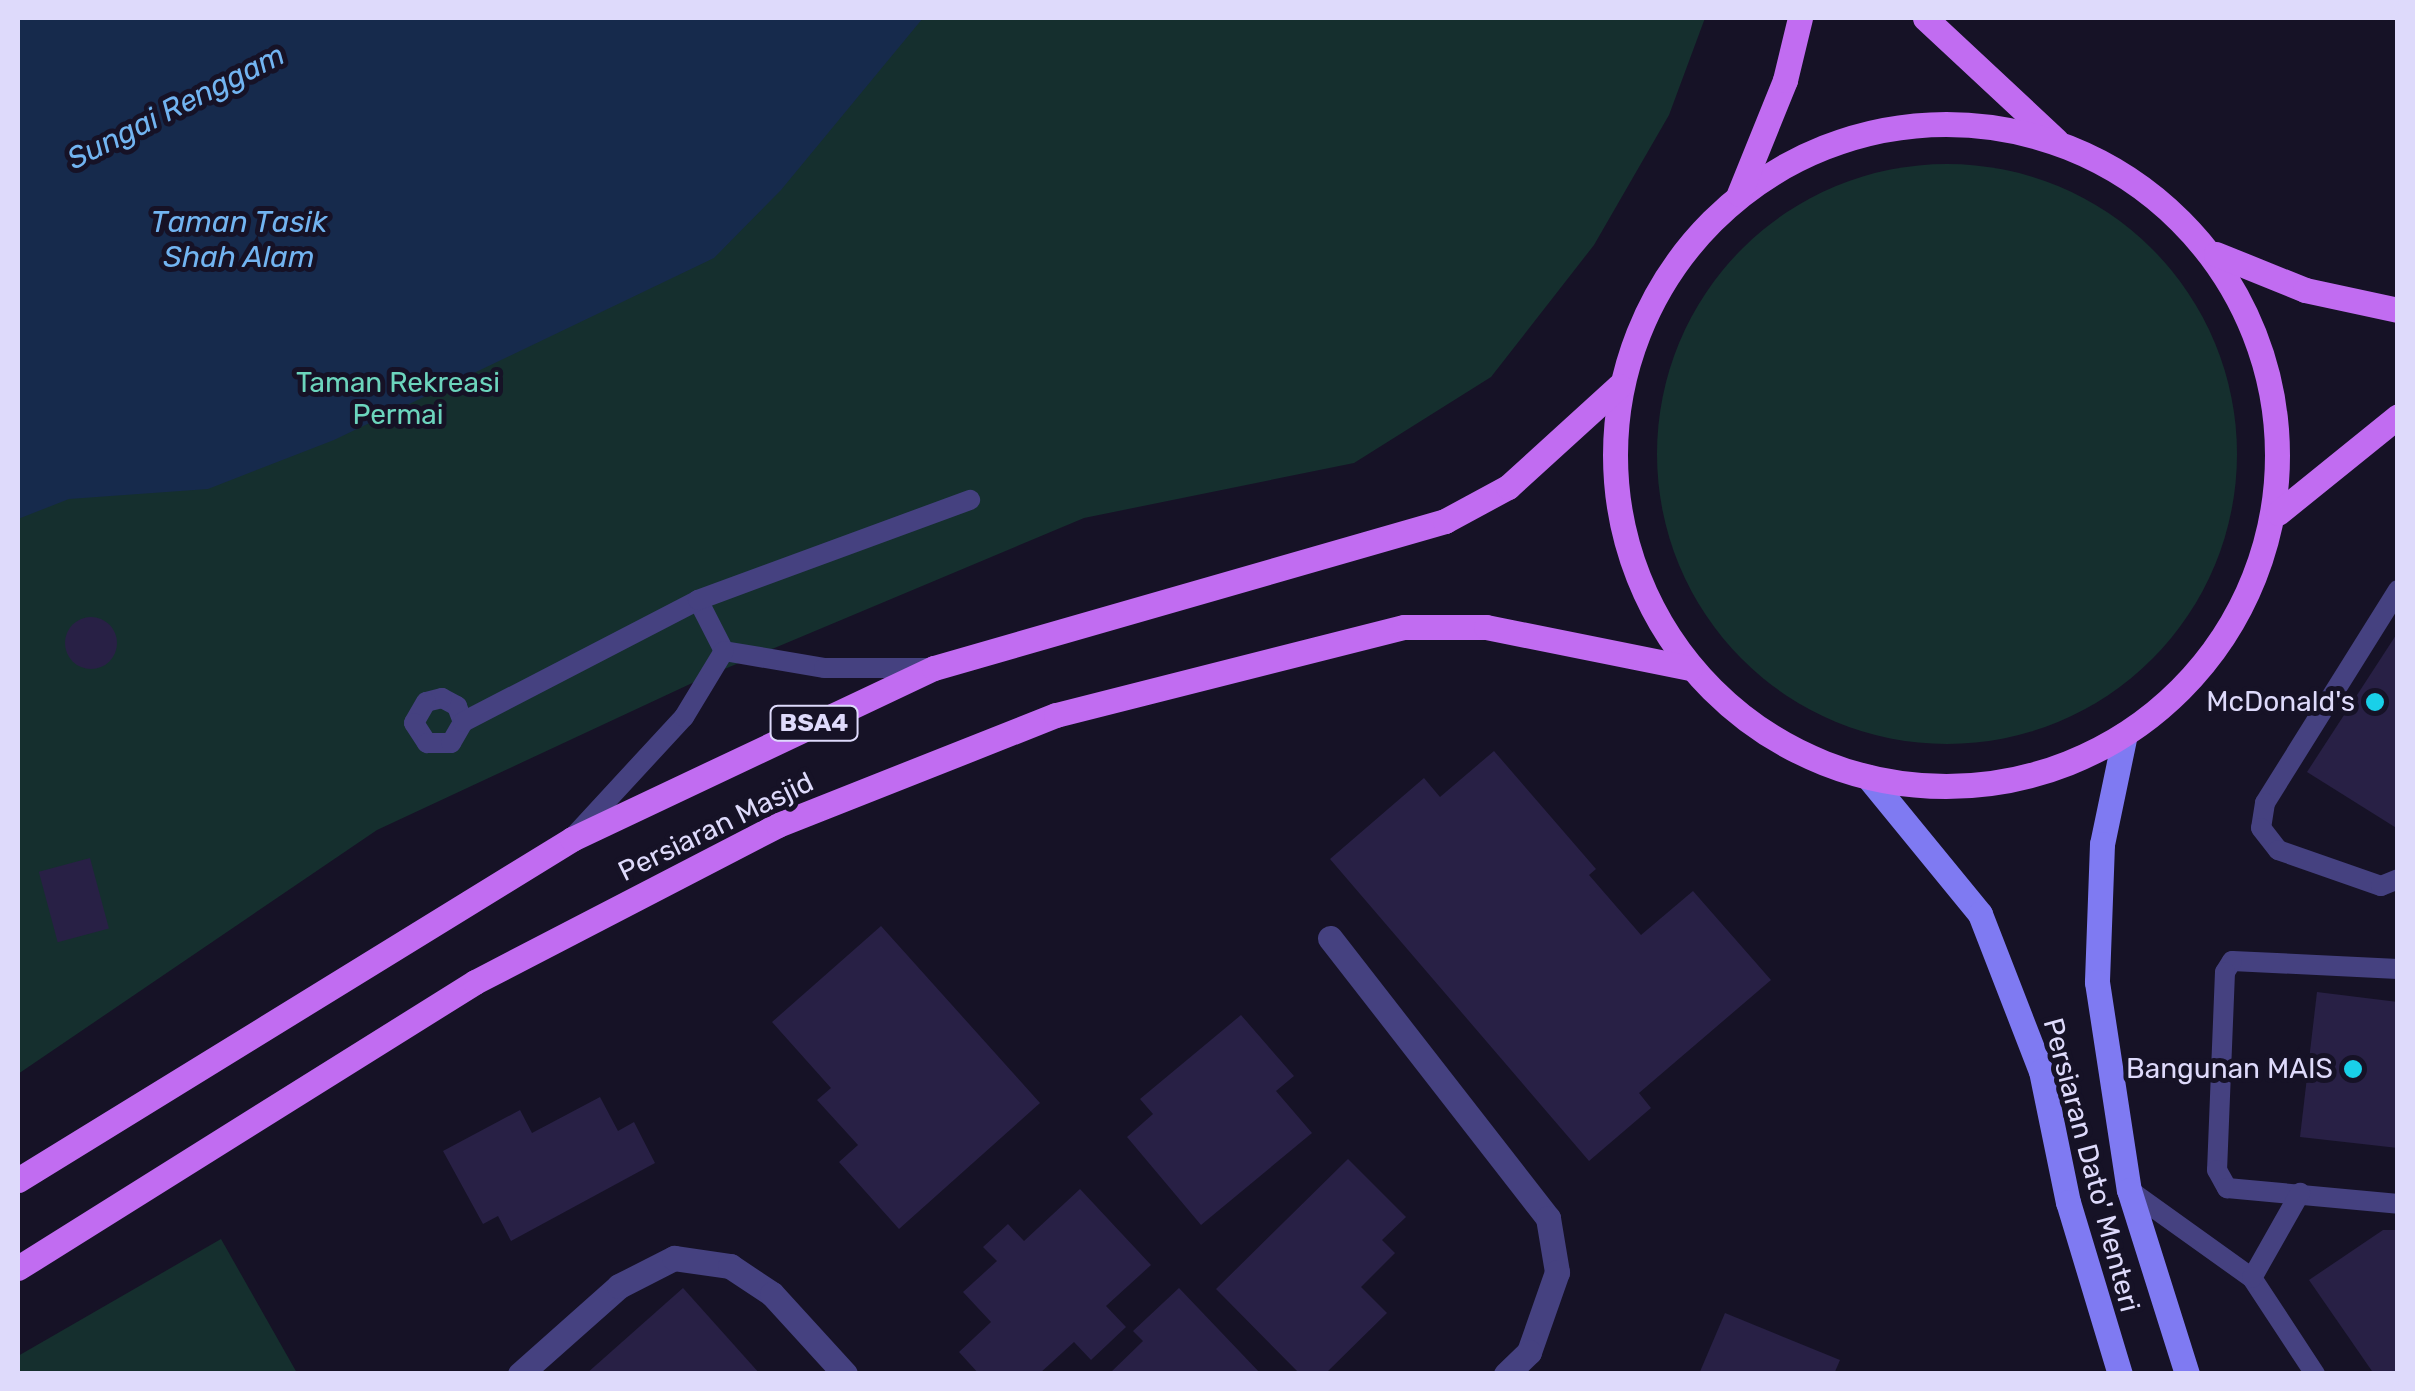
<!DOCTYPE html>
<style>
body{margin:0}
#map{position:relative;width:2415px;height:1391px;overflow:hidden;background:#161226;font-family:Rubik,sans-serif}
div>[style]{position:absolute}
[style*='--x']{left:calc(var(--x)*1px);top:calc(var(--y)*1px);width:calc(var(--w)*1px);rotate:calc(var(--a)*1deg)}
.green>*{inset:0;background:#152f2e}
.round{border-radius:50%}
.water>*{inset:0;background:#162a4c}
.building>*{inset:0;background:#282045;transform-origin:0 0}
.service>*{height:20px;margin:-10px;padding:0 10px;transform-origin:10px;border-radius:10px;background:#454180}
.minor>*{height:25px;margin:-12.5px;padding:0 12.5px;transform-origin:12.5px;border-radius:12.5px;background:#454180}
.secondary>*{height:25px;margin:-12.5px;padding:0 12.5px;transform-origin:12.5px;border-radius:12.5px;background:#7f7af2}
.primary>*{height:25px;margin:-12.5px;padding:0 12.5px;transform-origin:12.5px;border-radius:12.5px;background:#c16cf1}
.primary>.ring{margin:-12.5px;padding:0;box-sizing:content-box;background:none;border:25px solid #c16cf1;border-radius:50%}
.dots>*{width:28px;height:28px;translate:-50% -50%;box-sizing:border-box;border:5px solid #161226;border-radius:50%}
span{translate:-50% -50%;white-space:nowrap;text-align:center;line-height:1.15;-webkit-text-stroke:10px #161226;paint-order:stroke}
.shield-label span{padding:2px 8px;background:#161226;border:2px solid;border-radius:8px;-webkit-text-stroke-width:0}
.shield-label{font-size:25px;color:#dedafb;font-weight:700}
.park-label{font-size:28px;color:#6cd5bd}
.poi-label{font-size:28px;color:#dedafb}
.right{translate:-100% -50%;text-align:right}
.street-label{font-size:28px;color:#dedafb}
.water-label{font-size:30px;color:#72b4f1;font-style:italic}
.frame{position:absolute;inset:0;border:20px solid #dedafb;pointer-events:none}
</style>
<div id="map">
<div class="green">
<i style="clip-path:polygon(18px 18px,1705px 18px,1669px 115px,1594px 245px,1491px 377px,1354px 463px,1084px 518px,703px 678px,377px 830px,18px 1074px)"></i>
<i class="round" style="left:1657px;top:164px;width:580px;height:580px"></i>
<i style="clip-path:polygon(221px 1239px,297px 1373px,18px 1373px,18px 1356px)"></i>
</div>
<div class="water">
<i style="clip-path:polygon(18px 18px,923px 18px,781px 190px,714px 258px,334px 440px,208px 489px,69px 499px,18px 519px)"></i>
</div>
<div class="building">
<i class="round" style="left:65px;top:617px;width:52px;height:52px"></i>
<i style="clip-path:polygon(2398px 632px,2398px 829px,2307px 772px)"></i>
<i style="clip-path:polygon(1494px 751px,1596px 869px,1589px 875px,1641px 935px,1693px 891px,1771px 980px,1639px 1093px,1651px 1108px,1589px 1161px,1330px 859px,1424px 778px,1440px 797px)"></i>
<i style="left:90px;top:858px;width:73px;height:53px;rotate:75deg"></i>
<i style="clip-path:polygon(881px 926px,1040px 1103px,899px 1229px,839px 1162px,858px 1145px,817px 1100px,831px 1088px,772px 1022px)"></i>
<i style="clip-path:polygon(2317px 992px,2398px 1002px,2398px 1148px,2300px 1137px)"></i>
<i style="clip-path:polygon(1241px 1015px,1294px 1076px,1276px 1091px,1312px 1133px,1201px 1225px,1127px 1137px,1153px 1114px,1140px 1099px)"></i>
<i style="clip-path:polygon(600px 1097px,618px 1131px,634px 1122px,655px 1163px,511px 1241px,498px 1216px,483px 1224px,443px 1151px,520px 1110px,532px 1133px)"></i>
<i style="clip-path:polygon(1348px 1159px,1406px 1217px,1382px 1240px,1395px 1253px,1361px 1287px,1387px 1313px,1325px 1374px,1300px 1374px,1216px 1289px)"></i>
<i style="clip-path:polygon(1080px 1189px,1151px 1265px,1106px 1306px,1126px 1327px,1091px 1360px,1074px 1342px,1039px 1374px,979px 1374px,959px 1352px,991px 1322px,963px 1292px,997px 1261px,983px 1247px,1008px 1224px,1024px 1241px)"></i>
<i style="clip-path:polygon(2383px 1230px,2398px 1230px,2398px 1374px,2374px 1374px,2309px 1280px)"></i>
<i style="clip-path:polygon(683px 1288px,760px 1374px,586px 1374px)"></i>
<i style="clip-path:polygon(1179px 1288px,1261px 1374px,1109px 1374px,1143px 1341px,1133px 1331px)"></i>
<i style="clip-path:polygon(1725px 1313px,1840px 1360px,1834px 1374px,1699px 1374px)"></i>
</div>
<div class="service">
<i style="--x:2398;--y:590;--w:251;--a:122"></i>
<i style="--x:2265;--y:803;--w:25;--a:99"></i>
<i style="--x:2261;--y:828;--w:28;--a:52"></i>
<i style="--x:2278;--y:850;--w:109;--a:19.3"></i>
<i style="--x:2381;--y:886;--w:18;--a:-22"></i>
<i style="--x:698;--y:600;--w:57;--a:63"></i>
<i style="--x:724;--y:651;--w:101;--a:9.6"></i>
<i style="--x:824;--y:668;--w:107;--a:0"></i>
<i style="--x:463;--y:722;--w:17;--a:-111"></i>
<i style="--x:457;--y:706;--w:17;--a:-152"></i>
<i style="--x:442;--y:698;--w:16;--a:166"></i>
<i style="--x:426;--y:702;--w:24;--a:120"></i>
<i style="--x:414;--y:723;--w:24;--a:57"></i>
<i style="--x:427;--y:743;--w:24;--a:0"></i>
<i style="--x:451;--y:743;--w:24;--a:-60"></i>
<i style="--x:463;--y:722;--w:265;--a:-27.4"></i>
<i style="--x:698;--y:600;--w:290;--a:-20.2"></i>
<i style="--x:575;--y:835;--w:161;--a:-47.3"></i>
<i style="--x:684;--y:717;--w:77;--a:-58.8"></i>
<i style="--x:2398;--y:969;--w:166;--a:-177.2"></i>
<i style="--x:2232;--y:961;--w:13;--a:122"></i>
<i style="--x:2225;--y:972;--w:198;--a:92.3"></i>
<i style="--x:2217;--y:1170;--w:21;--a:61"></i>
<i style="--x:2227;--y:1188;--w:172;--a:5.3"></i>
<i style="--x:2129;--y:1190;--w:151;--a:35.6"></i>
<i style="--x:2252;--y:1278;--w:115;--a:56.7"></i>
<i style="--x:2252;--y:1278;--w:98;--a:-60.5"></i>
</div>
<div class="minor">
<i style="--x:1330;--y:938;--w:355;--a:52.1"></i>
<i style="--x:1548;--y:1218;--w:55;--a:80.5"></i>
<i style="--x:1557;--y:1272;--w:85;--a:109.3"></i>
<i style="--x:1529;--y:1352;--w:32;--a:136"></i>
<i style="--x:520;--y:1374;--w:132;--a:-41.6"></i>
<i style="--x:619;--y:1286;--w:62;--a:-27"></i>
<i style="--x:674;--y:1258;--w:57;--a:8.1"></i>
<i style="--x:730;--y:1266;--w:50;--a:33.7"></i>
<i style="--x:772;--y:1294;--w:108;--a:47.6"></i>
</div>
<div class="secondary">
<i style="--x:2125;--y:734;--w:112;--a:101.8"></i>
<i style="--x:2102;--y:844;--w:138;--a:92.1"></i>
<i style="--x:2097;--y:982;--w:210;--a:81.3"></i>
<i style="--x:2129;--y:1190;--w:193;--a:72.5"></i>
<i style="--x:1868;--y:777;--w:177;--a:50.7"></i>
<i style="--x:1980;--y:914;--w:168;--a:68.8"></i>
<i style="--x:2041;--y:1071;--w:134;--a:78.4"></i>
<i style="--x:2068;--y:1202;--w:180;--a:73.2"></i>
</div>
<div class="primary">
<i style="--x:1925;--y:18;--w:179;--a:43"></i>
<i class="ring" style="left:1615px;top:124px;width:637px;height:637px"></i>
<i style="--x:1739;--y:194;--w:123;--a:-68"></i>
<i style="--x:1785;--y:80;--w:64;--a:-76.4"></i>
<i style="--x:2216;--y:254;--w:96;--a:22"></i>
<i style="--x:2305;--y:290;--w:95;--a:12.1"></i>
<i style="--x:2278;--y:513;--w:154;--a:-38.9"></i>
<i style="--x:18;--y:1180;--w:651;--a:-31.61"></i>
<i style="--x:572;--y:839;--w:400;--a:-25.3"></i>
<i style="--x:934;--y:668;--w:532;--a:-16.05"></i>
<i style="--x:1445;--y:521;--w:72;--a:-28.4"></i>
<i style="--x:1508;--y:487;--w:150;--a:-42.3"></i>
<i style="--x:18;--y:1268;--w:539;--a:-32.04"></i>
<i style="--x:475;--y:982;--w:341;--a:-27.4"></i>
<i style="--x:778;--y:825;--w:299;--a:-21.6"></i>
<i style="--x:1056;--y:715;--w:359;--a:-14.2"></i>
<i style="--x:1404;--y:627;--w:82;--a:0"></i>
<i style="--x:1486;--y:627;--w:208;--a:11.4"></i>
</div>
<div class="dots">
<i style="left:2375px;top:702px;background:#19d0e9"></i>
<i style="left:2353px;top:1069px;background:#19d0e9"></i>
</div>
<div class="shield-label">
<span style="left:814px;top:723px">BSA4</span>
</div>
<div class="park-label">
<span style="left:398px;top:399px">Taman Rekreasi<br>Permai</span>
</div>
<div class="poi-label">
<span class="right" style="left:2355px;top:702px">McDonald's</span>
<span class="right" style="left:2333px;top:1069px">Bangunan MAIS</span>
</div>
<div class="street-label">
<span style="left:716px;top:827px;rotate:-26deg">Persiaran Masjid</span>
<span style="left:2091px;top:1165px;rotate:75deg">Persiaran Dato' Menteri</span>
</div>
<div class="water-label">
<span style="left:176px;top:107px;rotate:-27deg">Sungai Renggam</span>
<span style="left:239px;top:239px">Taman Tasik<br>Shah Alam</span>
</div>
<div class="frame"></div>
</div>
